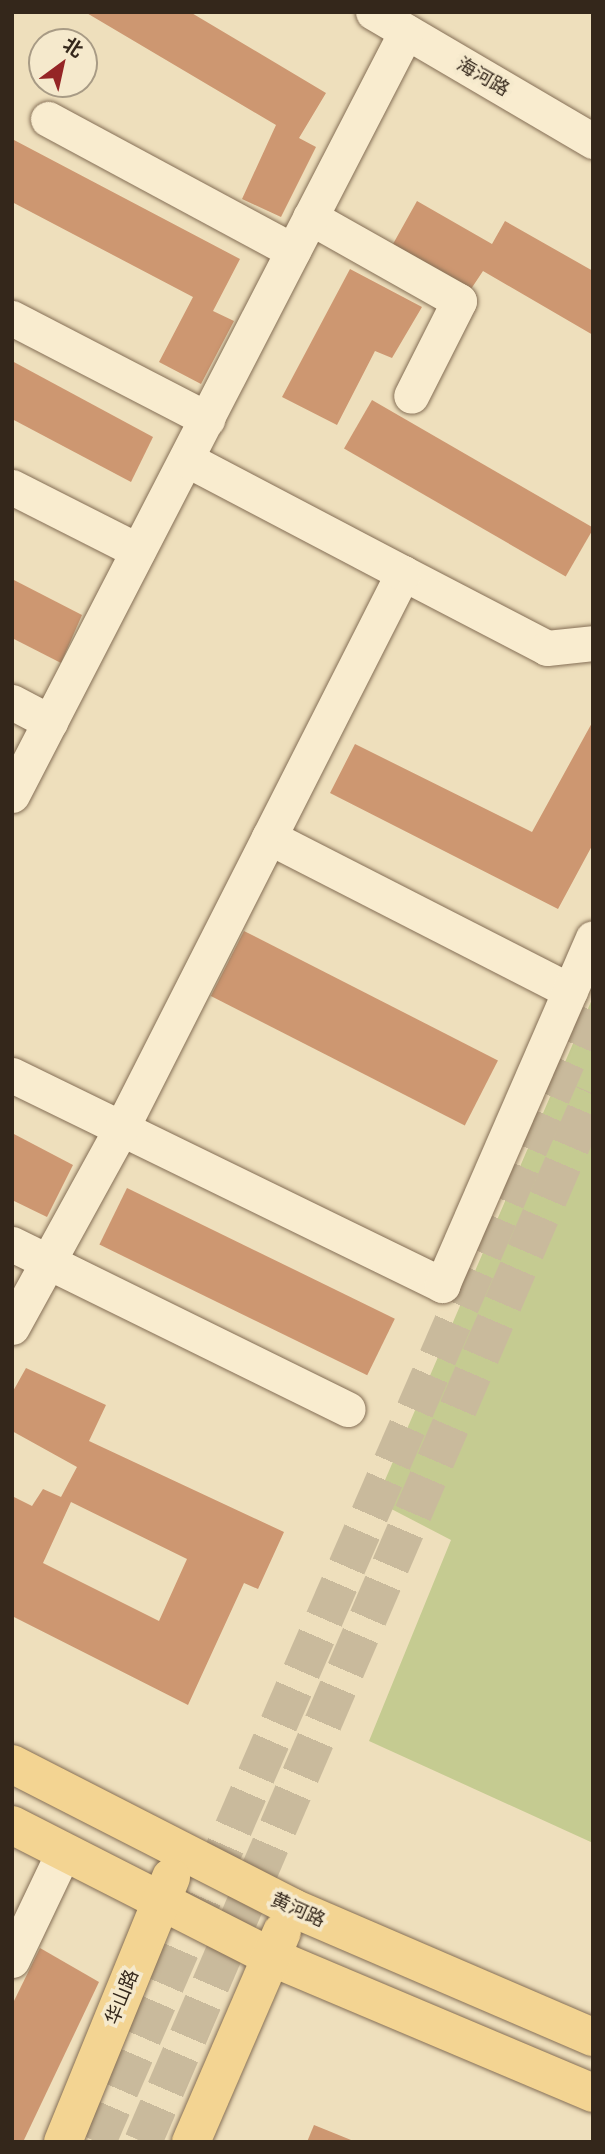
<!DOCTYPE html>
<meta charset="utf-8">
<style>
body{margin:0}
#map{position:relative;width:605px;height:2154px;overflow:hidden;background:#eedfbc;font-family:Merriweather,"Noto Sans SC",serif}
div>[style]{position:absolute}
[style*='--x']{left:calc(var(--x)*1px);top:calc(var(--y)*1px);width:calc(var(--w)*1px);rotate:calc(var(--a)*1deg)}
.green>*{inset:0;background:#c5cb91}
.building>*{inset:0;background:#cd9771;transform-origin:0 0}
.major-tunnel>*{height:38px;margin-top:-19px;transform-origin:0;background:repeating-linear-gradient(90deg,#c9ba9c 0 38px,transparent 0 57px)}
.roads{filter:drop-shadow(0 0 2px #856f56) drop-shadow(0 0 2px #856f56)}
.minor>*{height:35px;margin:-17.5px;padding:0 17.5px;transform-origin:17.5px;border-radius:17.5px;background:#f9eccf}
.major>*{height:38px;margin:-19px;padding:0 19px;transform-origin:19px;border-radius:19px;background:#f3d492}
span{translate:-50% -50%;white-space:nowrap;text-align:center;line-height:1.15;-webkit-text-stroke:7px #f5e9cc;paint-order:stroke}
.street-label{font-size:19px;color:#34271b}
.frame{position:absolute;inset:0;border:14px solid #34271b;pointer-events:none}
.north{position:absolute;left:28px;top:28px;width:70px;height:70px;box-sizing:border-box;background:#f5e9cc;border:2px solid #a89b85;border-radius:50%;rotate:33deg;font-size:19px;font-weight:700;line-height:28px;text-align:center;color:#34271b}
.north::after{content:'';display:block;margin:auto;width:24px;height:32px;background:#952526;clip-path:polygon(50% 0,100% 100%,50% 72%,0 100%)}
</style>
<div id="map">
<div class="green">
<i style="clip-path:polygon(593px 997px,593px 1843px,369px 1741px,451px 1540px,376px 1501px)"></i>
</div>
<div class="building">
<i style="clip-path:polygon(85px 12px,190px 12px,326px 93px,299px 138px,316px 147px,281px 217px,242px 199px,276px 125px)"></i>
<i style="clip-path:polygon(14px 140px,240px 259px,213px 311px,234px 321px,201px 384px,159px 362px,193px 297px,12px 202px)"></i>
<i style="clip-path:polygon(417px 201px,492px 244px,505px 221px,593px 271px,593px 335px,483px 271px,471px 289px,393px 244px)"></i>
<i style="clip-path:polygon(350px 269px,422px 307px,392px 358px,375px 351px,337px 425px,282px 397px)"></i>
<i style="clip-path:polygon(12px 361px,153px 437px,131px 482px,12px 419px)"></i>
<i style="left:372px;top:400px;width:256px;height:56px;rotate:30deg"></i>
<i style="clip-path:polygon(12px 579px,82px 615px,61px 663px,12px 638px)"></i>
<i style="clip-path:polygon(593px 721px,593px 844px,558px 909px,330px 793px,355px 744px,532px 832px)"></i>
<i style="left:244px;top:931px;width:285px;height:73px;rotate:27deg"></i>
<i style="clip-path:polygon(12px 1133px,73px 1165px,47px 1217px,12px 1200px)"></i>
<i style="left:127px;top:1188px;width:298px;height:63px;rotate:26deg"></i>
<i style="clip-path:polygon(evenodd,26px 1368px,106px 1405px,89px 1441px,284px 1532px,258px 1589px,244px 1583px,188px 1705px,12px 1616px,12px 1496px,32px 1506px,43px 1489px,61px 1497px,77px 1467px,12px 1431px,12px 1393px,26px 1368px,71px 1502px,187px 1559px,159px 1621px,43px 1563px,71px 1502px)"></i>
<i style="clip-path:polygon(40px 1948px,99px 1982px,23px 2142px,12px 2142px,12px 2005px)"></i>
<i style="clip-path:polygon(314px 2125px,356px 2142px,307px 2142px)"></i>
</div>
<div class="major-tunnel">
<i style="--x:97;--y:2142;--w:1245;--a:-66.52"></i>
<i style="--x:143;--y:2142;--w:1141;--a:-66.76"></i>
</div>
<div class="roads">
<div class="minor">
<i style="--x:373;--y:12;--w:255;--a:30.4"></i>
<i style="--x:48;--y:119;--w:278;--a:28.3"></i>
<i style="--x:310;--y:217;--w:171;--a:29.4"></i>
<i style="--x:459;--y:301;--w:106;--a:116.8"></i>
<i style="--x:12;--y:318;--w:220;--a:27.4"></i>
<i style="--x:12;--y:487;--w:141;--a:26.9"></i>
<i style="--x:403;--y:573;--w:162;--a:27.5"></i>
<i style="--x:547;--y:648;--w:46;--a:-6.2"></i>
<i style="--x:12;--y:702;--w:43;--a:27.8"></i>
<i style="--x:12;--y:795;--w:859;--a:-62.69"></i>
<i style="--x:269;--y:837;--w:338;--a:27.1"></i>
<i style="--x:12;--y:1075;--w:479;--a:26"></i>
<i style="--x:442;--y:1285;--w:378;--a:-66.5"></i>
<i style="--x:12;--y:1244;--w:374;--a:26.2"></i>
<i style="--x:12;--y:1327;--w:230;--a:-61.2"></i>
<i style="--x:123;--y:1125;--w:619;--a:-63.1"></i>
<i style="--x:403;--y:573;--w:245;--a:-152.3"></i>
<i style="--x:12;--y:1960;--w:121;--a:-64.5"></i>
</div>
<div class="major">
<i style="--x:12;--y:1764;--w:316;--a:27.1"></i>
<i style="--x:293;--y:1908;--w:327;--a:23.3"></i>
<i style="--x:12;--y:1825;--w:291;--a:27"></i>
<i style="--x:271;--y:1957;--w:350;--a:22.9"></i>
<i style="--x:63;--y:2142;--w:286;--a:-67.8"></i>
<i style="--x:191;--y:2142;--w:229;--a:-66.6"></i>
</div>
</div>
<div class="street-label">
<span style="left:483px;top:77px;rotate:30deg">海河路</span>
<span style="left:298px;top:1910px;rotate:24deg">黄河路</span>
<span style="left:122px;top:1997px;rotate:-68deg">华山路</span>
</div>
<div class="frame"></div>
<div class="north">北</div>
</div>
